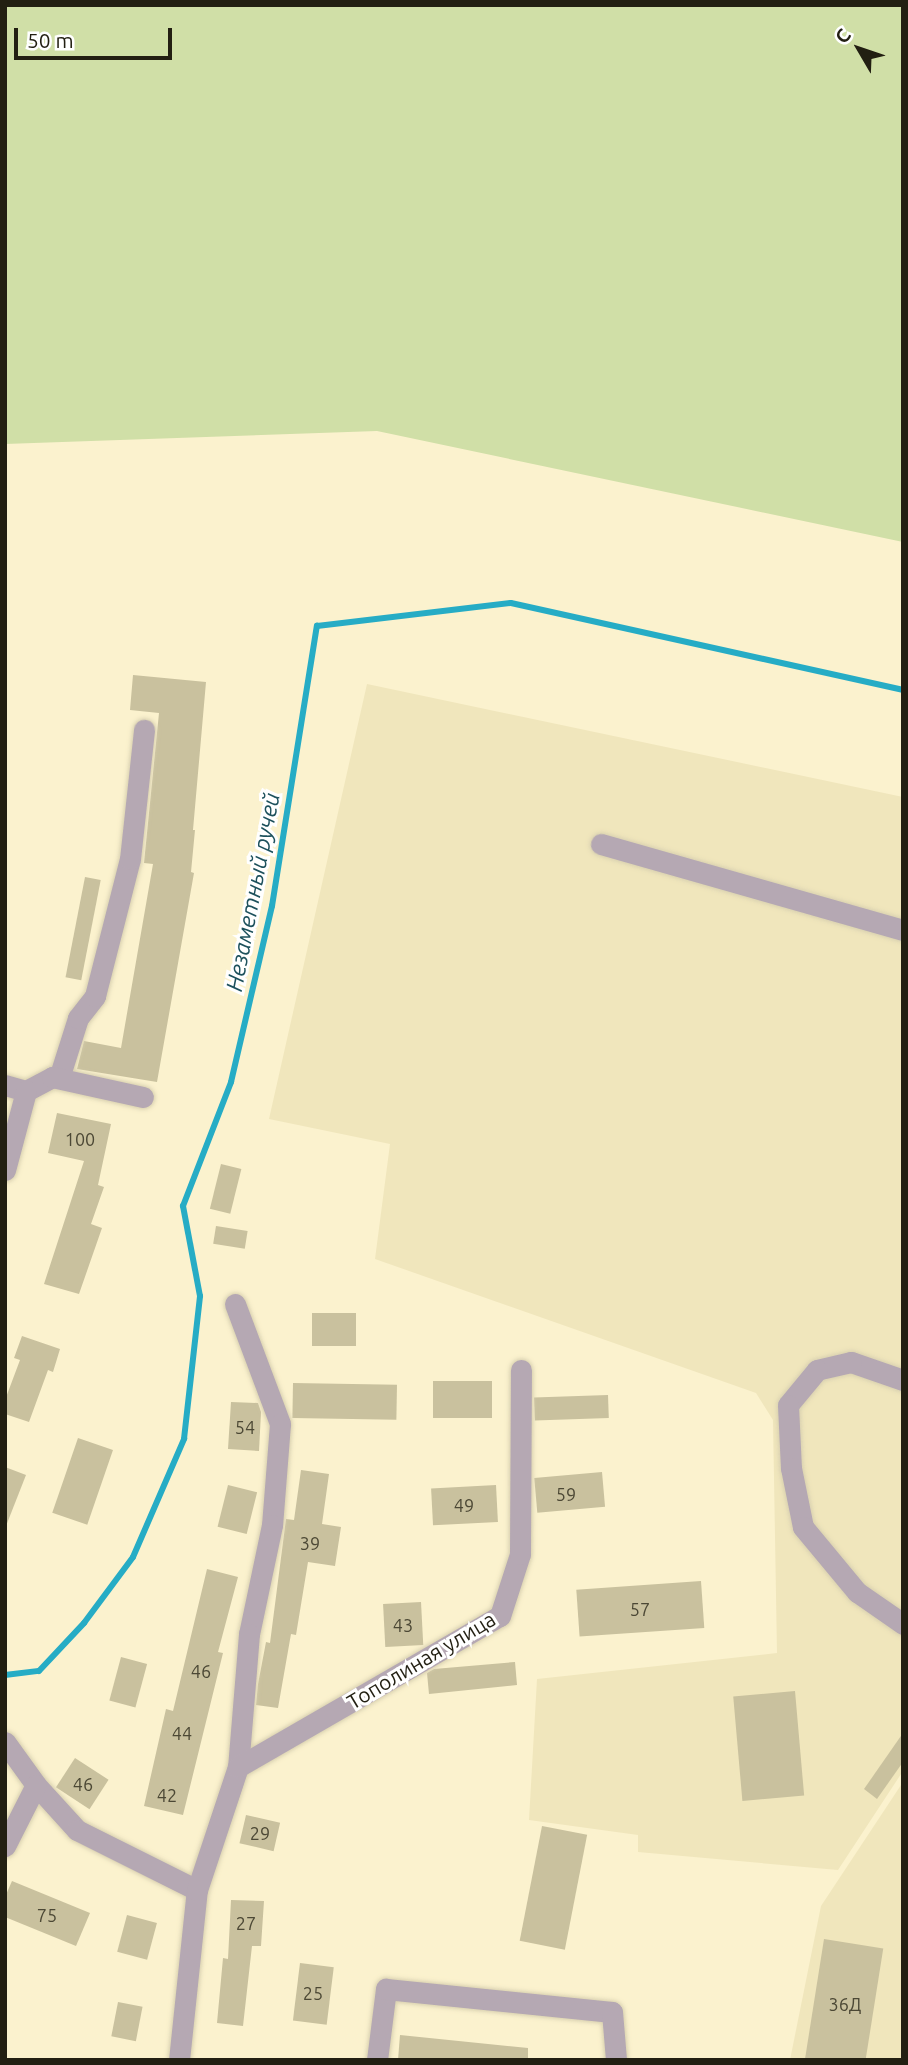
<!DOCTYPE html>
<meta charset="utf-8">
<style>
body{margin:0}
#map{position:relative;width:908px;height:2065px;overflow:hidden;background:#fbf2ce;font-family:Ubuntu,sans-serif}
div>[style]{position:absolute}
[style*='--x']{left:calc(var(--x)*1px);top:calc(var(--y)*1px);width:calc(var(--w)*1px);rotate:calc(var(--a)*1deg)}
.built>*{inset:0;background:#f0e6bc}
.green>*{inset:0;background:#d0dfa7}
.stream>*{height:6px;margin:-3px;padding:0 3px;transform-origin:3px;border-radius:3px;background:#26acc5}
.building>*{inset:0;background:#c9c19e;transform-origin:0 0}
.roads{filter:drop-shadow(0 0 2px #d8d0b0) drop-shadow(0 0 2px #d8d0b0)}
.minor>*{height:21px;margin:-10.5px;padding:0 10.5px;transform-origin:10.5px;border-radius:10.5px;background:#b5a8b3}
span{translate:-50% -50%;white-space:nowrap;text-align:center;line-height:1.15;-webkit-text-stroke:6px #fff;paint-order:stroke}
.number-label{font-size:18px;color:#4c4835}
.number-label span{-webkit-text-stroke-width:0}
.street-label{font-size:21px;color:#221f12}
.water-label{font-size:23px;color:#1d515c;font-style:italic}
.frame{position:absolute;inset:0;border:7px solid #221f12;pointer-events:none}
.north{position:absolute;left:824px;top:14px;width:70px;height:70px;-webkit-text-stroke:5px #fff;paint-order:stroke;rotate:309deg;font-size:19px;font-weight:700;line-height:28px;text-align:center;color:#221f12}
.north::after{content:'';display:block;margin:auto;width:24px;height:32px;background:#221f12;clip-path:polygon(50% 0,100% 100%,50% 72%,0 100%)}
.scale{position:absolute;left:14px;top:28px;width:158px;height:32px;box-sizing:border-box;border:4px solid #221f12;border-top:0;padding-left:9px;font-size:21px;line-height:24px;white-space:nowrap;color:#221f12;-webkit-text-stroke:5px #fff;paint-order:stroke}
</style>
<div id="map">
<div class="built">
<i style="clip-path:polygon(367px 684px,903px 797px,903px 1771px,838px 1870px,638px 1852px,638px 1835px,529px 1820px,537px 1679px,777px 1653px,773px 1420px,756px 1393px,375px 1259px,390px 1144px,269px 1119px)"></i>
<i style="clip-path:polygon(903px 1782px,903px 2060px,790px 2060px,821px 1906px)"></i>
</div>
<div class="green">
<i style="clip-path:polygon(5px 5px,903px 5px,903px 542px,377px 431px,5px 444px)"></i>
</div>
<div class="stream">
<i style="--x:5;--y:1675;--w:34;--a:-7"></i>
<i style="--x:39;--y:1671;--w:66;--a:-46.8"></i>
<i style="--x:84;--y:1623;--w:82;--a:-53.4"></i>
<i style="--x:133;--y:1557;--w:129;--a:-66.6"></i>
<i style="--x:184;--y:1439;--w:144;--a:-83.6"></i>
<i style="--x:200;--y:1296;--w:92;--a:-100.7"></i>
<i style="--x:183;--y:1206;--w:133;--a:-68.8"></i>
<i style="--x:231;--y:1082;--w:181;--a:-76.9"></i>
<i style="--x:272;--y:906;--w:284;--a:-80.9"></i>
<i style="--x:317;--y:626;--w:195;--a:-6.8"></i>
<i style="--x:511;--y:603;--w:402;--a:12.5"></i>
</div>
<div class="building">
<i style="clip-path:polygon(133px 675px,206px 682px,193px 830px,195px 830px,191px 872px,194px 873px,157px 1082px,77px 1069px,84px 1041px,121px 1048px,153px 864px,144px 863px,159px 713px,130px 710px)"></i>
<i style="left:85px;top:877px;width:16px;height:102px;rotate:11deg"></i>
<i style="clip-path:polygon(57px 1113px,111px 1124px,98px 1185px,104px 1187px,91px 1224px,102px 1228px,79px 1294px,44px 1284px,84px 1161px,48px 1153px)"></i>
<i style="left:221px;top:1164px;width:21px;height:46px;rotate:14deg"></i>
<i style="left:216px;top:1226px;width:32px;height:18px;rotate:9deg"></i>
<i style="left:312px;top:1313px;width:44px;height:33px"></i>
<i style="clip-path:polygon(22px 1336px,60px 1349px,53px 1372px,48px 1370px,29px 1422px,5px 1414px,5px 1400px,20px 1360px,14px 1358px)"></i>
<i style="left:433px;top:1381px;width:59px;height:37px"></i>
<i style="left:293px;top:1383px;width:104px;height:35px;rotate:1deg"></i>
<i style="left:608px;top:1395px;width:23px;height:74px;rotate:88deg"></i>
<i style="clip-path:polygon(231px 1402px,258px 1403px,261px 1412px,259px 1451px,228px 1449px)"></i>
<i style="left:78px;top:1438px;width:37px;height:79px;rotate:19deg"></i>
<i style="clip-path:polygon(5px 1467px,26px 1475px,6px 1526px,5px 1526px)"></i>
<i style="clip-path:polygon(301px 1470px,329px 1474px,322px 1524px,341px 1527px,335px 1566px,308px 1562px,296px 1635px,291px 1634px,278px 1708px,256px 1705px,258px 1684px,266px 1642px,270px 1643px,286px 1519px,294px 1520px)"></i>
<i style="left:602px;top:1472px;width:35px;height:68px;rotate:85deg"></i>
<i style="left:228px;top:1485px;width:30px;height:43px;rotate:14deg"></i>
<i style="left:496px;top:1485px;width:37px;height:65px;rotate:87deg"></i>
<i style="clip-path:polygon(207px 1569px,238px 1577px,218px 1652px,223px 1653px,183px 1815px,144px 1806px,166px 1709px,173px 1711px)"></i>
<i style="left:701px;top:1581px;width:47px;height:125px;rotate:86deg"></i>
<i style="left:421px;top:1602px;width:43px;height:38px;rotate:87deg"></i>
<i style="left:121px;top:1657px;width:27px;height:45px;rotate:15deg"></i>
<i style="clip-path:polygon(515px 1662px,517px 1685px,429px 1694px,427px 1673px,434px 1669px)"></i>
<i style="left:795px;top:1691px;width:105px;height:62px;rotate:85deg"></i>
<i style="clip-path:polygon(903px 1733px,903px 1762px,877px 1799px,864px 1789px)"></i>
<i style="left:75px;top:1758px;width:40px;height:35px;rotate:33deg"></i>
<i style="left:246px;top:1815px;width:35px;height:29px;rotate:13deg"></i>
<i style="left:542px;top:1826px;width:46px;height:117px;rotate:11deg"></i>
<i style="clip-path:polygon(12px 1881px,90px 1913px,76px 1946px,5px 1917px,5px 1897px)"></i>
<i style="clip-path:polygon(231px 1900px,264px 1901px,261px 1946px,252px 1946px,243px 2026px,217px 2023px,223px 1958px,228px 1959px)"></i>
<i style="left:127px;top:1915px;width:31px;height:38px;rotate:15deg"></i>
<i style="left:824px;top:1939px;width:60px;height:122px;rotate:9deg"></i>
<i style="left:300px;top:1963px;width:34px;height:58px;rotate:7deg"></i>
<i style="left:118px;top:2002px;width:25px;height:35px;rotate:11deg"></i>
<i style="clip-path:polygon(400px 2035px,528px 2048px,528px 2060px,398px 2060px)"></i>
</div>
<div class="roads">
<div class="minor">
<i style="--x:601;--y:844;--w:314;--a:15.9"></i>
<i style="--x:59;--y:1078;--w:63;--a:-72.4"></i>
<i style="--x:78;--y:1018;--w:28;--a:-52"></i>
<i style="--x:95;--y:996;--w:141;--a:-75.7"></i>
<i style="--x:130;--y:859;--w:130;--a:-83.8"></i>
<i style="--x:5;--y:1085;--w:22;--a:16"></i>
<i style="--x:26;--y:1091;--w:30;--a:-28"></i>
<i style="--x:52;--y:1077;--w:93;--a:12.4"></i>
<i style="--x:5;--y:1170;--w:82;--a:-75.1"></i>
<i style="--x:235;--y:1304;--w:128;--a:69.4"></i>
<i style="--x:280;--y:1424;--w:101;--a:94.5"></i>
<i style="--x:272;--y:1525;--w:111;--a:101.9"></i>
<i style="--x:249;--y:1634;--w:133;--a:94.7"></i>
<i style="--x:903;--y:1380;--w:55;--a:-160.9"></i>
<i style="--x:851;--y:1362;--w:35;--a:167"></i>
<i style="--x:817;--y:1370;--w:45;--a:129.6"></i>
<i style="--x:788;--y:1405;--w:63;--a:87.3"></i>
<i style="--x:791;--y:1468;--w:60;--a:78.5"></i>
<i style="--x:803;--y:1527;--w:85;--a:50.3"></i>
<i style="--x:857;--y:1592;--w:56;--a:34.8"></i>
<i style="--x:5;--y:1742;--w:53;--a:54.2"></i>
<i style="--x:36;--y:1785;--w:61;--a:47.7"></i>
<i style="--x:77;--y:1830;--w:134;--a:26.6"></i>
<i style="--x:5;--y:1846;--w:68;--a:-63.1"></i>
<i style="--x:179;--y:2060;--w:171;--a:-84"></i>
<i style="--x:197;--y:1890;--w:130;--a:-71.6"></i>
<i style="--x:238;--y:1767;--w:302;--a:-30"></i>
<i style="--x:500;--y:1616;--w:65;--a:-72.1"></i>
<i style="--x:520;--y:1554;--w:184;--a:-89.7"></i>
<i style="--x:377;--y:2060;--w:72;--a:-82.8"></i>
<i style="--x:386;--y:1989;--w:227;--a:5.8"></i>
<i style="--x:612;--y:2012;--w:48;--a:85.2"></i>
</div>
</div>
<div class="number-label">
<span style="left:80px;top:1139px">100</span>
<span style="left:245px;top:1427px">54</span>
<span style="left:566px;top:1494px">59</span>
<span style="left:464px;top:1505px">49</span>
<span style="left:310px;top:1543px">39</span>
<span style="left:640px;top:1609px">57</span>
<span style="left:403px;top:1625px">43</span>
<span style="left:201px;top:1671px">46</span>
<span style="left:182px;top:1733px">44</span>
<span style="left:83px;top:1784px">46</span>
<span style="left:167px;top:1795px">42</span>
<span style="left:260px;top:1833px">29</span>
<span style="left:47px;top:1915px">75</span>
<span style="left:246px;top:1923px">27</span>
<span style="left:313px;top:1993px">25</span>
<span style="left:845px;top:2004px">36Д</span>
</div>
<div class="street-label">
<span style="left:421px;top:1660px;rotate:-31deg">Тополиная улица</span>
</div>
<div class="water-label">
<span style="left:253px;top:892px;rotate:-79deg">Незаметный ручей</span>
</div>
<div class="frame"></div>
<div class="north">С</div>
<div class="scale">50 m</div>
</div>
